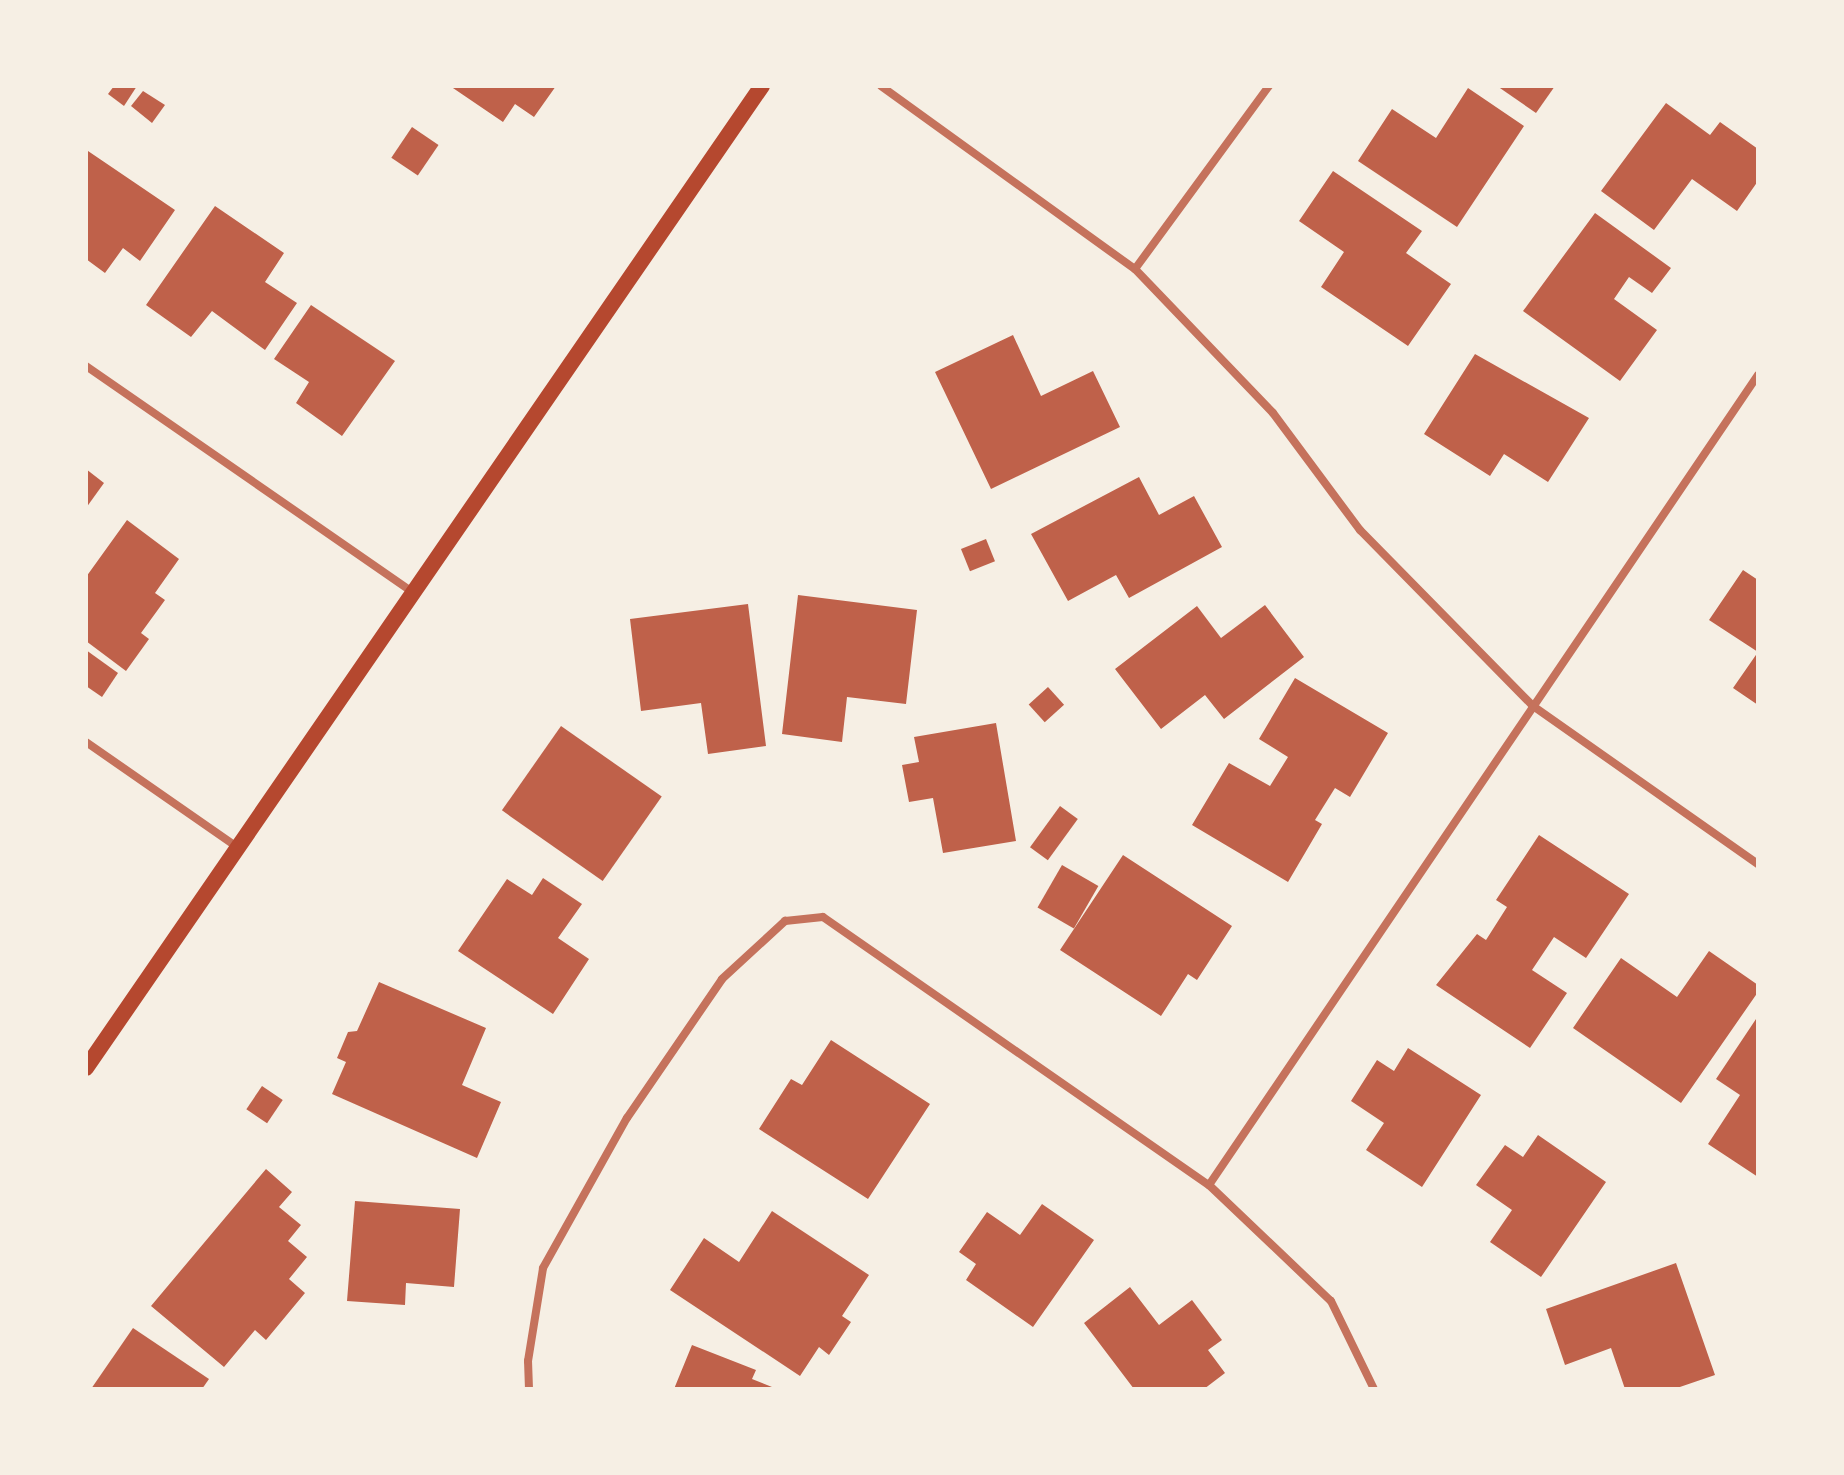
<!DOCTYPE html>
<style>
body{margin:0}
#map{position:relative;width:1844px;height:1475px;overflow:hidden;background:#f6efe4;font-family:Cabin,sans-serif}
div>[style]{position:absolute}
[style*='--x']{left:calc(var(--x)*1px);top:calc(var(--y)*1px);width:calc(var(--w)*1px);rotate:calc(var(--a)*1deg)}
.building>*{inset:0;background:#bf614a;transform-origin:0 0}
.minor>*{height:8px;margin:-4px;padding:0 4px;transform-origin:4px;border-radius:4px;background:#c5725c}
.secondary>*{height:16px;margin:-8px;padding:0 8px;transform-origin:8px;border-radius:8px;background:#b5482f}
span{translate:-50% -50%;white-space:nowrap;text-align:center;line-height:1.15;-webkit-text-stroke:6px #f6efe4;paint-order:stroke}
.frame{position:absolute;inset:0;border:88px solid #f6efe4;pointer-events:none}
</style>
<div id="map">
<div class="building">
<i style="clip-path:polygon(114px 86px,137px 86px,124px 106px,108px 94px)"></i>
<i style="clip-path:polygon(450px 86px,556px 86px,534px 117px,515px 104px,503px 122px)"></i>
<i style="clip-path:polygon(1497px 86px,1555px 86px,1536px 113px)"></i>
<i style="clip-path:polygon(1468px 88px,1524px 126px,1457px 227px,1358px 161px,1392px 109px,1436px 138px)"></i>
<i style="clip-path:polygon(143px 91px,165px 105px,152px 123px,131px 106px)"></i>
<i style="clip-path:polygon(1666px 103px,1710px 135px,1720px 122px,1758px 149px,1758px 181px,1737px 211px,1692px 179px,1654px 230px,1601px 191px)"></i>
<i style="left:412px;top:127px;width:32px;height:37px;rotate:34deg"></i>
<i style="clip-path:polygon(88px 151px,175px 210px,140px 261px,123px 248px,105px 273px,86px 259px)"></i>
<i style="clip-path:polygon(1333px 171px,1422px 231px,1406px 253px,1451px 284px,1408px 346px,1321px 287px,1344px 252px,1299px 221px)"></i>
<i style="clip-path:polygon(215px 206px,284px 253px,265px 282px,297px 303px,265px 350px,212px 311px,191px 337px,146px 305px)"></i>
<i style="clip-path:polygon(1595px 213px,1671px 268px,1652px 293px,1629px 277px,1614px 299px,1657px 330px,1620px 381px,1523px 311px)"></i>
<i style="clip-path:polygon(311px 305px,395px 361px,342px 436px,296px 403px,309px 382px,274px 359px)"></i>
<i style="clip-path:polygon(1013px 335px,1041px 396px,1093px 371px,1120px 427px,991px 489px,935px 372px)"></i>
<i style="clip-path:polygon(1475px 354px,1589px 418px,1548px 482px,1504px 454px,1490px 476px,1424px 434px)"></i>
<i style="clip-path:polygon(86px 469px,104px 483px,86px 508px)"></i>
<i style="clip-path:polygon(1139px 477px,1159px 515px,1194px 496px,1222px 547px,1129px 598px,1116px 575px,1068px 601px,1031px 534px)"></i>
<i style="clip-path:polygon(127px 520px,179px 559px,155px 593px,165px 600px,141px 633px,149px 639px,126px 671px,86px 641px,86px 577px)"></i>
<i style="left:986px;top:539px;width:24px;height:27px;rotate:68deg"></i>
<i style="clip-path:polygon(1743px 570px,1758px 580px,1758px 705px,1733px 688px,1758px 652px,1709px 620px)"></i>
<i style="clip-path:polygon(798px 595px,917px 610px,906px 704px,847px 697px,842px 742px,782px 734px)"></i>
<i style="clip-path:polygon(748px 604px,766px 746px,708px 754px,701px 703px,641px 711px,630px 619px)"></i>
<i style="clip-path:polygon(1265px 605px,1304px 657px,1224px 719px,1205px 695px,1161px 729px,1115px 669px,1197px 606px,1221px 638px)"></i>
<i style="clip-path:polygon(86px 650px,118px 673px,102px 697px,86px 686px)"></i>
<i style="clip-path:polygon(1295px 678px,1388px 733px,1350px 797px,1335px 788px,1315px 820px,1322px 824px,1288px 882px,1192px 825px,1229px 763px,1270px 786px,1288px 757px,1259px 739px)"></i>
<i style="left:1048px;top:687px;width:24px;height:26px;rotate:48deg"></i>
<i style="clip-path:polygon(996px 723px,1016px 841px,943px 853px,933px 798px,909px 802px,902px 765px,919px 762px,914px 737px)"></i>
<i style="left:561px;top:726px;width:123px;height:103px;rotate:35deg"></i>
<i style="left:1060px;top:806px;width:22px;height:51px;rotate:36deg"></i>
<i style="clip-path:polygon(1539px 835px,1629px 894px,1586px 958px,1554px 937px,1532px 970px,1567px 993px,1530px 1048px,1436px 985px,1477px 934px,1486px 940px,1507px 907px,1496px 900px)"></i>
<i style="clip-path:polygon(1123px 855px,1232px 926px,1197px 980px,1188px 974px,1161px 1016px,1060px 950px)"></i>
<i style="left:1062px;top:865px;width:42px;height:49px;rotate:30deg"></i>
<i style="clip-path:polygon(543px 878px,582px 904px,558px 938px,589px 959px,553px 1014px,458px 951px,507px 879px,532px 895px)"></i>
<i style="clip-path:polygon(1709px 951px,1758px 985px,1758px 992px,1681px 1103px,1573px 1028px,1621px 958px,1677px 997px)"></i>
<i style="clip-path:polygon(379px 982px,486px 1028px,462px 1085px,501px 1102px,477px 1158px,332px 1094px,346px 1062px,337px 1058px,348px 1032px,357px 1031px)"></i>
<i style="clip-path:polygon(1758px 1016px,1758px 1177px,1708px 1144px,1740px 1095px,1716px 1079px)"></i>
<i style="clip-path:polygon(831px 1040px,930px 1104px,868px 1199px,759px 1129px,791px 1079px,802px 1085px)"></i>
<i style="clip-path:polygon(1408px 1048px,1481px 1095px,1422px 1187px,1366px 1150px,1384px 1123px,1351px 1101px,1377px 1060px,1394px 1071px)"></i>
<i style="left:262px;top:1086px;width:25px;height:28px;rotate:34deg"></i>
<i style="clip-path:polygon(1538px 1135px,1606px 1182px,1541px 1277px,1490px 1242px,1512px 1210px,1476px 1185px,1505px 1145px,1523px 1157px)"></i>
<i style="clip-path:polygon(266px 1169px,292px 1192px,279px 1207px,301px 1225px,288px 1241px,307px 1257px,289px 1279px,305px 1293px,266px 1340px,255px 1330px,224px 1367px,151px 1306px)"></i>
<i style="clip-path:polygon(355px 1201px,460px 1209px,454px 1287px,406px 1283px,405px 1305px,347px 1301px)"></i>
<i style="clip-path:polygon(1042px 1204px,1094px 1240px,1033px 1327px,966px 1280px,976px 1264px,959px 1252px,987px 1212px,1020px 1235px)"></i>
<i style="clip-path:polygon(772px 1211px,869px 1275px,842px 1316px,851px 1322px,829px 1355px,819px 1347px,800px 1376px,670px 1290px,704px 1238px,739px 1262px)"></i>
<i style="clip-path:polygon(1676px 1263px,1715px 1375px,1674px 1389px,1625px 1389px,1611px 1348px,1565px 1365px,1546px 1309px)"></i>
<i style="clip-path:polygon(1130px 1287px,1159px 1325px,1192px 1300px,1222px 1340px,1208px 1350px,1225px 1373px,1204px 1389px,1134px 1389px,1084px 1323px)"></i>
<i style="clip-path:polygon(133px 1328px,209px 1379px,202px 1389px,91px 1389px)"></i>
<i style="clip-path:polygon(692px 1345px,756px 1370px,752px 1379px,777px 1389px,674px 1389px)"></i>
</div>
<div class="minor">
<i style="--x:881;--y:86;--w:313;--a:35.8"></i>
<i style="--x:1135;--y:269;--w:199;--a:46.2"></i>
<i style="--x:1273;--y:413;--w:146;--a:53.4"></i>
<i style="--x:1360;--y:530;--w:247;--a:45.5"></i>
<i style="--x:1533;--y:706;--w:275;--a:35.1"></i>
<i style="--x:1135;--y:269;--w:227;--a:-53.8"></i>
<i style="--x:86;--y:366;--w:397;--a:34.7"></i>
<i style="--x:86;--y:742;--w:184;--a:34.8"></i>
<i style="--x:1209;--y:1185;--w:979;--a:-55.87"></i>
<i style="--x:529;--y:1389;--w:28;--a:-92"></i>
<i style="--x:528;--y:1361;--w:94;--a:-80.8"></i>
<i style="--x:543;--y:1268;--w:172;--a:-60.8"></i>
<i style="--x:627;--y:1118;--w:168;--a:-55.6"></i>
<i style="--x:722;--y:979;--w:86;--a:-42.6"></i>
<i style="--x:785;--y:921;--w:38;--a:-6"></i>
<i style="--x:823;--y:917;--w:470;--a:34.8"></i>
<i style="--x:1209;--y:1185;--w:168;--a:43.6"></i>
<i style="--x:1331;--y:1301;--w:98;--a:64"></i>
</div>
<div class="secondary">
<i style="--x:86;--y:1068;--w:1192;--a:-55.46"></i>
</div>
<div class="frame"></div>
</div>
